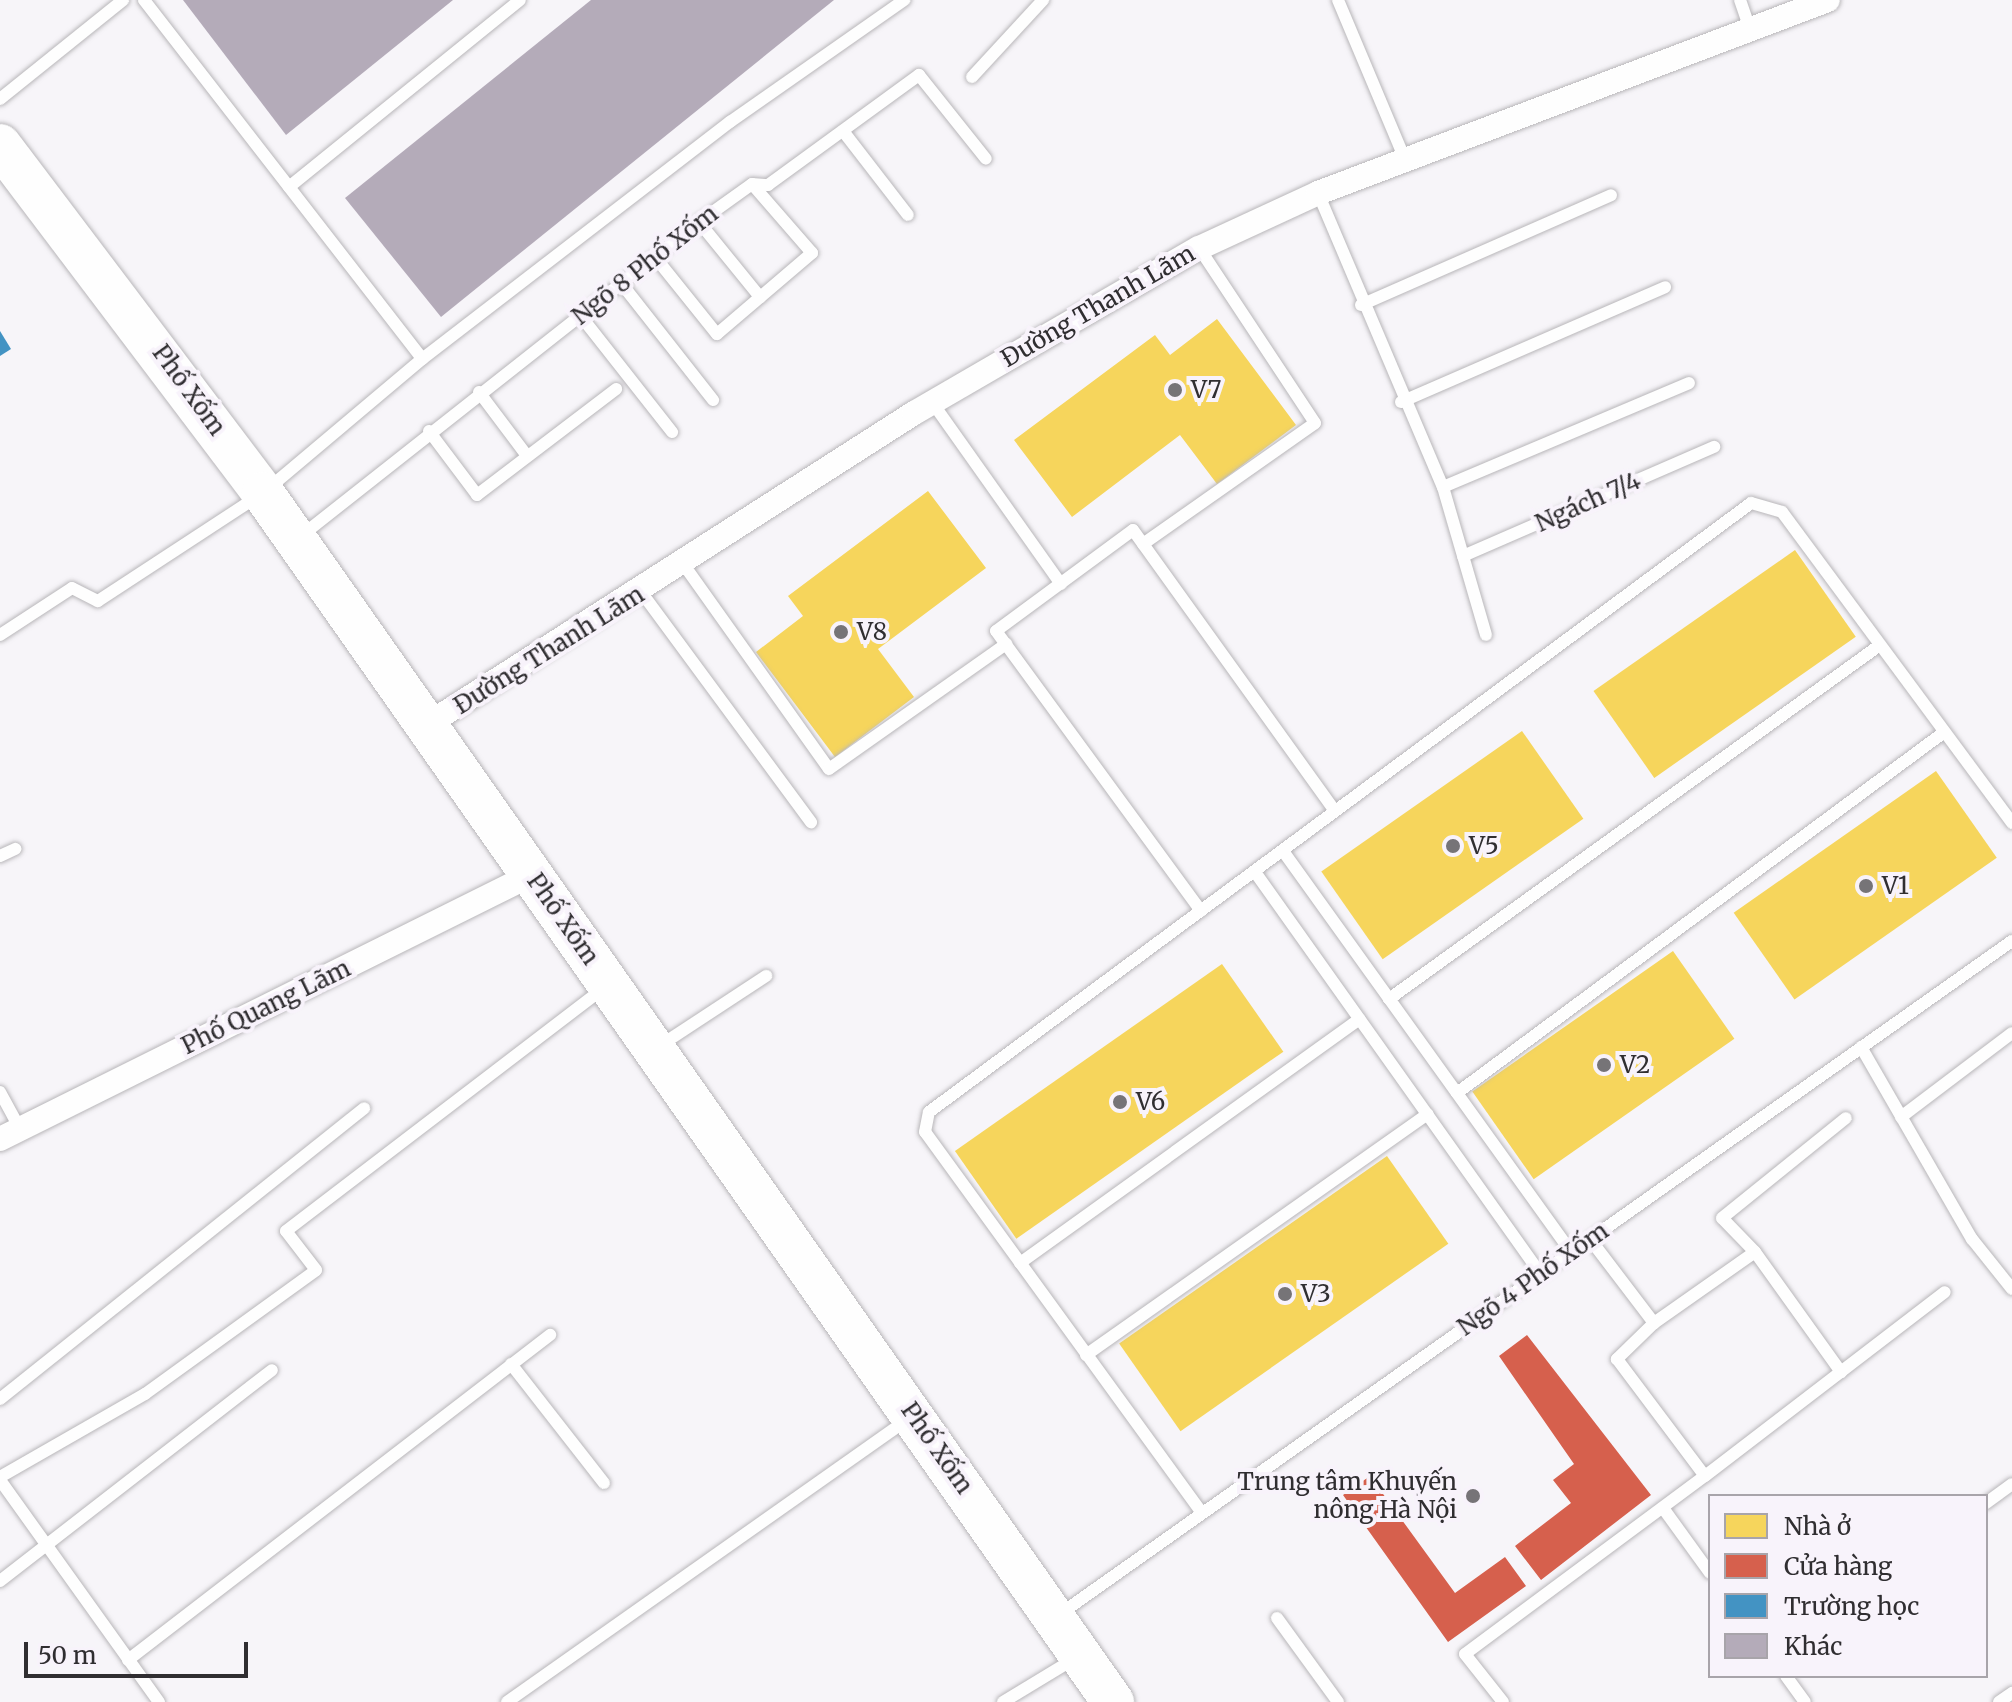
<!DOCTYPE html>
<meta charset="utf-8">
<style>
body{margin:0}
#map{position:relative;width:2012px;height:1702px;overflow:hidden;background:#f7f5f9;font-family:Merriweather,serif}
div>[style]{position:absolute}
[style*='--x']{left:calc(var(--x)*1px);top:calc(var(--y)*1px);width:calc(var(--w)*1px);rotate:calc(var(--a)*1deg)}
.homes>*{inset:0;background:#f6d55c;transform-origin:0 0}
.shops>*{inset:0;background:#d6604d}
.schools>*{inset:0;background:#4393c3}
.building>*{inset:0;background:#b4abb9}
.roads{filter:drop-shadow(0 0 2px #b8b6b9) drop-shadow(0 0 2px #b8b6b9)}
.lane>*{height:12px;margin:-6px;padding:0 6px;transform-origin:6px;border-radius:6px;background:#fefefe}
.street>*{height:24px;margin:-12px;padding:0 12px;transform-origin:12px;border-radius:12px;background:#fefefe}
.highway>*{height:42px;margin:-21px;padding:0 21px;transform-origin:21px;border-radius:21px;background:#fefefe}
.dots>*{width:22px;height:22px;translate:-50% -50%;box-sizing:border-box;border:4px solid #f8f3fb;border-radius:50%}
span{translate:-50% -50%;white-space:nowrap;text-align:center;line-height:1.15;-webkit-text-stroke:8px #f8f3fb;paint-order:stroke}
.street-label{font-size:24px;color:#302e31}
.poi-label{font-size:24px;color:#302e31}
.left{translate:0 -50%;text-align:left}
.right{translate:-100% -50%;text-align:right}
.legend{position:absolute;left:1708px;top:1494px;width:280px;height:184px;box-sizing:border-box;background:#f8f3fb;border:2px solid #a8a4aa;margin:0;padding:10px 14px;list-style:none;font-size:24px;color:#302e31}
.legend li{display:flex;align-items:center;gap:16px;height:40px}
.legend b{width:40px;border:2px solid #a8a4aa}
.scale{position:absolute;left:24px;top:1642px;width:224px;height:36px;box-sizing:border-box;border:4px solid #302e31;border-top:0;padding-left:10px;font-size:24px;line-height:28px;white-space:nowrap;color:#302e31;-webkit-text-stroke:6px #f8f3fb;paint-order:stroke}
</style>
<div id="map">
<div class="homes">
<i style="clip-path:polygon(1217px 319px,1296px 425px,1217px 484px,1180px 435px,1072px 517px,1014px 440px,1155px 335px,1170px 355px)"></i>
<i style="clip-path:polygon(928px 491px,986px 568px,878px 649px,914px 697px,835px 757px,756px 652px,803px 616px,788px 596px)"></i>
<i style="left:1795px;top:550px;width:106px;height:246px;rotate:55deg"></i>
<i style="left:1522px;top:731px;width:107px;height:245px;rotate:55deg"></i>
<i style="left:1936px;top:771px;width:106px;height:247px;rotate:55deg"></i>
<i style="left:1673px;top:951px;width:107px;height:245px;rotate:55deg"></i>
<i style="left:1222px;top:964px;width:107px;height:326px;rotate:55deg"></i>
<i style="left:1387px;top:1156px;width:107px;height:327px;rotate:55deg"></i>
</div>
<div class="shops">
<i style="clip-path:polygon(1527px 1335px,1651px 1495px,1541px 1580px,1515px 1546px,1571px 1503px,1553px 1480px,1574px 1464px,1499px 1356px)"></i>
<i style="clip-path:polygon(1370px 1476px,1455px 1593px,1505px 1557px,1526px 1586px,1448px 1642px,1343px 1495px)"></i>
</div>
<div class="schools">
<i style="clip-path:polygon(0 331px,11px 349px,0 356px)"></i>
</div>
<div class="building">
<i style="clip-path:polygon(183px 0,453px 0,286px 135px)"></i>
<i style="clip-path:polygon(591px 0,834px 0,441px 317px,345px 198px)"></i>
</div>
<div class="roads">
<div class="lane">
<i style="--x:144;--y:0;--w:454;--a:52.2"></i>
<i style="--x:1338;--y:0;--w:173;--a:67.2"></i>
<i style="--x:1740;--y:0;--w:34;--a:71"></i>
<i style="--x:972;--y:77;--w:105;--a:-47.3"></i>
<i style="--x:0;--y:99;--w:158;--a:-38.8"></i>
<i style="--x:843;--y:131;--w:106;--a:52.3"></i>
<i style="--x:289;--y:187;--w:297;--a:-39"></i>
<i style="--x:1318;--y:193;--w:319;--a:67"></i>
<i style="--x:1443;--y:487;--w:154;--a:73.8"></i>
<i style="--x:699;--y:222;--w:97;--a:50.9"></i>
<i style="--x:655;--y:257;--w:99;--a:51.2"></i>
<i style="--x:717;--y:334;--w:125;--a:-40.5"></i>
<i style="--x:812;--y:253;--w:91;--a:-131"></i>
<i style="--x:621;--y:283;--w:149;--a:51.8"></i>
<i style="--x:1361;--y:305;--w:273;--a:-23.7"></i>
<i style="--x:580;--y:315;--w:149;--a:51.8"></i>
<i style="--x:479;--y:392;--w:80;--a:53.1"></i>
<i style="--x:932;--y:402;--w:223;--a:54.7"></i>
<i style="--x:1401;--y:402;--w:288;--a:-23.5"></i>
<i style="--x:429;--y:431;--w:80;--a:53.1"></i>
<i style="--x:477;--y:495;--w:175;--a:-37.3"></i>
<i style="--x:1443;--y:487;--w:267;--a:-22.9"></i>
<i style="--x:301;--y:536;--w:507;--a:-38.27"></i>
<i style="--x:699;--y:222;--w:65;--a:-35.6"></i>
<i style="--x:752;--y:184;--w:16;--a:4"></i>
<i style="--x:768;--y:185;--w:187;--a:-36.1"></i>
<i style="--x:919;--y:75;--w:107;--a:51.4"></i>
<i style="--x:1143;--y:544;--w:210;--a:-35.1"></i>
<i style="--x:1315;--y:423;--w:210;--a:-123.5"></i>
<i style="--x:1463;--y:556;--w:274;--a:-23.5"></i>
<i style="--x:684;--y:565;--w:250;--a:54.6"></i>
<i style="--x:829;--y:769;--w:217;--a:-35.2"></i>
<i style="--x:642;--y:593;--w:285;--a:53.6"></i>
<i style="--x:0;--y:635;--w:86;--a:-33.1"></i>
<i style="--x:72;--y:588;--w:29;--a:27"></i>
<i style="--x:98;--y:601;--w:197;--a:-33.2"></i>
<i style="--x:263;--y:493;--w:208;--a:-40.1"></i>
<i style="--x:422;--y:359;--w:389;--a:-37.6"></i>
<i style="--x:730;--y:122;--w:213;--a:-35"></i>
<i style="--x:1283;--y:851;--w:494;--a:54.3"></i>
<i style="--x:0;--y:856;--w:17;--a:-25"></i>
<i style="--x:1255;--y:872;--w:493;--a:54.6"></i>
<i style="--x:1201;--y:911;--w:347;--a:-126.2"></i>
<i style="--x:996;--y:631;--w:170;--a:-36.4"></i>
<i style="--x:1133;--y:530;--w:346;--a:54.3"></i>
<i style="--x:1389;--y:999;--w:605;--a:-35.79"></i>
<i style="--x:661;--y:1045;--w:126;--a:-33.3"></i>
<i style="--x:1861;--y:1047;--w:222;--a:60"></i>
<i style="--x:1972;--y:1239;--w:64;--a:51.3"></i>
<i style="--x:0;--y:1092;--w:42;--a:61.6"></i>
<i style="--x:1457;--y:1093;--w:605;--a:-36.53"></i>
<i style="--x:1901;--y:1117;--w:139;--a:-37.1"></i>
<i style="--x:1590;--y:1239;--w:106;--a:52.7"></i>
<i style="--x:1654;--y:1323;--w:52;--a:135.8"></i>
<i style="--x:1617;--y:1359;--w:146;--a:53.1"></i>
<i style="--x:1705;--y:1476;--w:302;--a:-37.5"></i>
<i style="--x:1755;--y:1252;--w:148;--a:54.4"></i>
<i style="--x:1020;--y:1263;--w:418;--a:-35.7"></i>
<i style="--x:1654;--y:1323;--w:123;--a:-35.1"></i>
<i style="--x:1755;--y:1252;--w:47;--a:-134.1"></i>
<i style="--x:1722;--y:1218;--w:159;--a:-38.9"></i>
<i style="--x:1086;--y:1355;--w:418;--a:-35.2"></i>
<i style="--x:511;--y:1364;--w:151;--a:52"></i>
<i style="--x:0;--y:1399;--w:466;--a:-38.6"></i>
<i style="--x:0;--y:1477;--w:167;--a:-29.8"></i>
<i style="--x:145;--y:1394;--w:211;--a:-35.9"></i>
<i style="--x:316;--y:1270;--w:49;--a:-127.6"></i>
<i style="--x:286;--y:1231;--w:400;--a:-37.4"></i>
<i style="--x:0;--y:1480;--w:273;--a:54.4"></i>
<i style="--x:1986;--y:1503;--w:32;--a:-36"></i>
<i style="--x:1663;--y:1508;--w:80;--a:54.1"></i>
<i style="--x:1202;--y:1513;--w:471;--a:-126"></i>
<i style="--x:925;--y:1132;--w:20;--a:-79"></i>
<i style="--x:929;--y:1112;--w:1023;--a:-36.53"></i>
<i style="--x:1751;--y:503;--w:32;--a:16"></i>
<i style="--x:1782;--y:512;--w:387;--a:53.5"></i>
<i style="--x:0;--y:1581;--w:344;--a:-37.8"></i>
<i style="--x:1060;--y:1614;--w:1166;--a:-35.26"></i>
<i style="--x:1277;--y:1618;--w:104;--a:54"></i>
<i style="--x:128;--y:1660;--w:533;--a:-37.6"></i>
<i style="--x:1786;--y:1676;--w:32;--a:54"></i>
<i style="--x:507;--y:1702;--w:488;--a:-35.2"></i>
<i style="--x:1003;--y:1702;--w:83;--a:-31.2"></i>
<i style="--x:1503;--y:1702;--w:61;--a:-128.4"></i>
<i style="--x:1465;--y:1654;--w:299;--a:-36.6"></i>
<i style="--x:1999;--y:1702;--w:16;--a:-35"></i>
</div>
<div class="street">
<i style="--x:425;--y:726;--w:581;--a:-32.62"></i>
<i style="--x:914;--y:413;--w:329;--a:-30.1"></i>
<i style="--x:1199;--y:248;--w:131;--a:-24.8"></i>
<i style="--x:1318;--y:193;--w:545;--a:-20.73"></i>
<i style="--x:0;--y:1139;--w:593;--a:-26.44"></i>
</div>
<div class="highway">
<i style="--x:0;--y:145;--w:436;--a:52.9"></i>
<i style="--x:263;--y:493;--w:1478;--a:54.89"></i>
</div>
</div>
<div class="dots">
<i style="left:1175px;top:390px;background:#767477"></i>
<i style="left:841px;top:632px;background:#767477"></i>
<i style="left:1453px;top:846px;background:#767477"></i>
<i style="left:1866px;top:886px;background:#767477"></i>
<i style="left:1604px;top:1065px;background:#767477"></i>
<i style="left:1120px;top:1102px;background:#767477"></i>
<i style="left:1285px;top:1294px;background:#767477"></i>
<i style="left:1473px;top:1496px;background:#767477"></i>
</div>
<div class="street-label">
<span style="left:645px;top:265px;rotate:-38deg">Ngõ 8 Phố Xốm</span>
<span style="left:1098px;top:306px;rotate:-30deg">Đường Thanh Lãm</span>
<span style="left:189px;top:390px;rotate:54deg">Phố Xốm</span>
<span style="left:1588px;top:502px;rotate:-24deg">Ngách 7/4</span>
<span style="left:549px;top:650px;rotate:-32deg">Đường Thanh Lãm</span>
<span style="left:563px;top:919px;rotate:55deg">Phố Xốm</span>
<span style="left:266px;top:1007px;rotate:-26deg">Phố Quang Lãm</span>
<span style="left:1533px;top:1279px;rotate:-35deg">Ngõ 4 Phố Xốm</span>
<span style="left:937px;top:1448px;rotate:55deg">Phố Xốm</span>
</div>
<div class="poi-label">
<span class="left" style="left:1191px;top:390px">V7</span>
<span class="left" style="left:857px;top:632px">V8</span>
<span class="left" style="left:1469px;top:846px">V5</span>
<span class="left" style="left:1882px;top:886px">V1</span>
<span class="left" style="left:1620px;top:1065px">V2</span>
<span class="left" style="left:1136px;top:1102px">V6</span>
<span class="left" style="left:1301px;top:1294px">V3</span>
<span class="right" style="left:1457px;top:1496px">Trung tâm Khuyến<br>nông Hà Nội</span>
</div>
<ul class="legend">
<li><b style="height:22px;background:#f6d55c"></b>Nhà ở</li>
<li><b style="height:22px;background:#d6604d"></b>Cửa hàng</li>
<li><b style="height:22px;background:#4393c3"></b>Trường học</li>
<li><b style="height:22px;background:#b4abb9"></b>Khác</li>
</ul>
<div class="scale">50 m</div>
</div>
